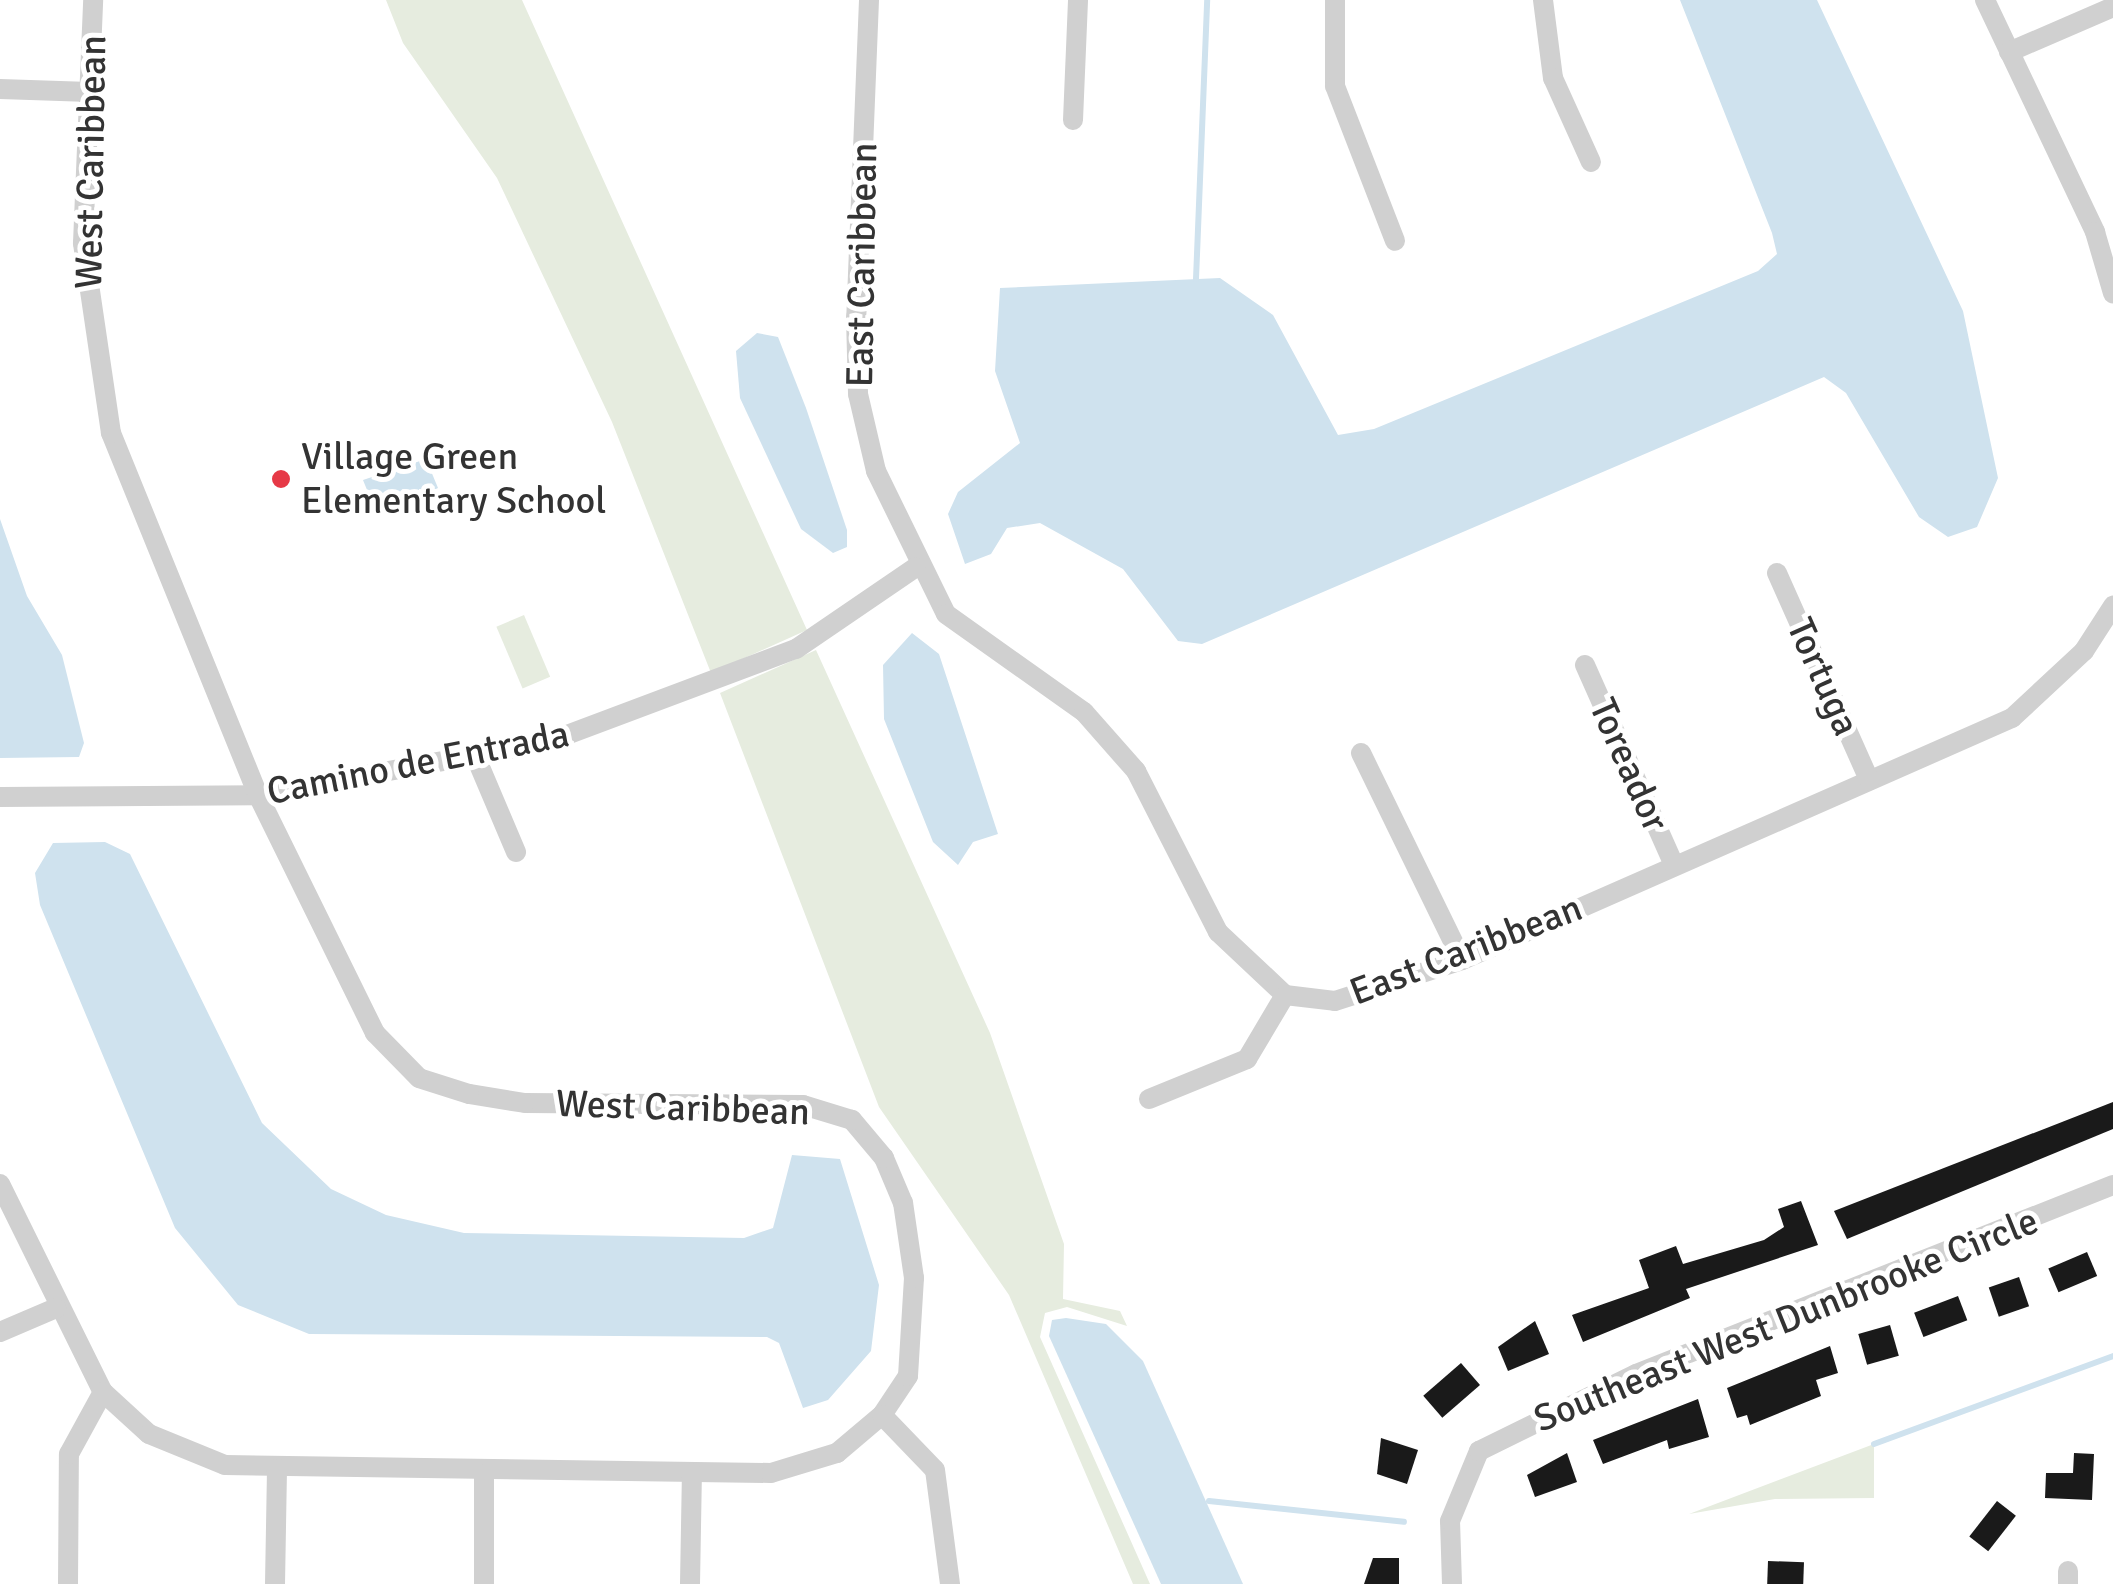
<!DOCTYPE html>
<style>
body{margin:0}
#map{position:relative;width:2113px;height:1584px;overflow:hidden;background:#fff;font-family:Signika,sans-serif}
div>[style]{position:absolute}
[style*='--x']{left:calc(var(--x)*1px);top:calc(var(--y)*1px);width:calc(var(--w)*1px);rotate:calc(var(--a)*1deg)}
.green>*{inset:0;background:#e6ecdf;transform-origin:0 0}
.water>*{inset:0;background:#cfe2ee}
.stream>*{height:6px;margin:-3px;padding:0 3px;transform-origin:3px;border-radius:3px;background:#cfe2ee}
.building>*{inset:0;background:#1a1a1a;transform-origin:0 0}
.minor>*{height:20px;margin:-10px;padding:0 10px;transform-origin:10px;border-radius:10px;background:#d0d0d0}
.dots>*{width:28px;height:28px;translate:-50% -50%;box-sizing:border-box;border:5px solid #fff;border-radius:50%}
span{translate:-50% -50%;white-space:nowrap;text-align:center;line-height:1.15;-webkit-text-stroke:10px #fff;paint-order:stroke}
.street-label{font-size:38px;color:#333}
.poi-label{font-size:38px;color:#333}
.left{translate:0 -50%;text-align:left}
</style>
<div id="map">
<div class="green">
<i style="clip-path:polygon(386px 0,522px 0,807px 630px,711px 673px,612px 422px,497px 178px,403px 43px)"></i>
<i style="left:524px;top:615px;width:67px;height:30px;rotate:67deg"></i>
<i style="clip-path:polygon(816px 650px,990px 1033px,1064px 1244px,1063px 1299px,1120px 1311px,1127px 1326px,1067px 1307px,1045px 1313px,1040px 1337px,1150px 1584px,1133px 1584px,1009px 1295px,879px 1107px,720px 693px)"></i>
<i style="clip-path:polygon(1874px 1444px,1874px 1498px,1775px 1499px,1689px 1514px)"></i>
</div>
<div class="water">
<i style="clip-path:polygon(1680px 0,1817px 0,1963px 311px,1998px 478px,1977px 527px,1948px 537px,1919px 517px,1846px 393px,1824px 377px,1202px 644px,1178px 641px,1123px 569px,1040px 523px,1007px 528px,991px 554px,965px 564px,948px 514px,958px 492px,1020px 443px,995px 371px,1000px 288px,1220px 278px,1273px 315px,1338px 435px,1374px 429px,1758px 271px,1777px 254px,1772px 233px)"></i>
<i style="clip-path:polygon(757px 333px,778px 337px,806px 408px,847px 530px,847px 547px,833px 553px,801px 529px,740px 398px,736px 351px)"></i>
<i style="clip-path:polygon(426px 459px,438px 488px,378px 517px,363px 480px)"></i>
<i style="clip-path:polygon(0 519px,27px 596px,62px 655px,84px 743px,79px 757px,0 758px)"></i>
<i style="clip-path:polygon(912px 633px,939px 654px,998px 834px,973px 842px,958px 865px,933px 842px,884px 719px,883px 665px)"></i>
<i style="clip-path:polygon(105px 842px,130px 854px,262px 1123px,331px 1189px,386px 1215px,464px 1233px,744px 1238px,773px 1228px,792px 1155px,840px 1159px,879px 1285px,871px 1351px,828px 1400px,803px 1408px,779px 1343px,767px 1337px,309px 1334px,238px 1305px,175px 1228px,40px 905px,35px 873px,53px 843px)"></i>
<i style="clip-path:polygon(1066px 1318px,1106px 1324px,1143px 1361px,1243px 1584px,1161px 1584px,1049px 1336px,1052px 1320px)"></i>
</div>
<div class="stream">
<i style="--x:1196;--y:279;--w:279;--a:-87.7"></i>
<i style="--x:1874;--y:1444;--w:255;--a:-20.2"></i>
<i style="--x:1209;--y:1501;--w:196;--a:6.1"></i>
</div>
<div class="building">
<i style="clip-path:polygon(2113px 1102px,2113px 1129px,1847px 1239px,1834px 1211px)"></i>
<i style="clip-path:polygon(1801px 1201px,1818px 1245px,1686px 1289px,1690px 1298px,1583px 1342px,1572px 1315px,1649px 1288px,1639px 1260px,1676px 1246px,1683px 1264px,1764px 1240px,1784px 1227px,1778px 1209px)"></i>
<i style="left:2087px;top:1252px;width:26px;height:42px;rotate:67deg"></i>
<i style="left:2019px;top:1277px;width:31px;height:32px;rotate:71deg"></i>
<i style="left:1958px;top:1296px;width:26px;height:47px;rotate:69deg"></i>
<i style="clip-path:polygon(1535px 1321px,1549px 1354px,1508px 1371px,1498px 1347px)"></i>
<i style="left:1890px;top:1325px;width:32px;height:33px;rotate:74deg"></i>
<i style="clip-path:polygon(1830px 1346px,1838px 1373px,1816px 1380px,1821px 1396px,1750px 1425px,1747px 1415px,1737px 1418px,1727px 1388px)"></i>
<i style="left:1461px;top:1363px;width:29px;height:50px;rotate:49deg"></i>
<i style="clip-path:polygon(1698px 1399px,1709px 1437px,1669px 1449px,1667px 1440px,1603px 1464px,1593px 1440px)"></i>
<i style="clip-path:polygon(1381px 1438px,1418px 1450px,1407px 1484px,1377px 1474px)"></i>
<i style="clip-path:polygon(1567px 1453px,1577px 1482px,1535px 1497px,1527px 1475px)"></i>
<i style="clip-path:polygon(2074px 1453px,2094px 1454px,2092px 1500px,2045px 1498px,2046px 1473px,2073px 1473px)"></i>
<i style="left:1997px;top:1501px;width:24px;height:45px;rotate:38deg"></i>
<i style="clip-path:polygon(1373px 1558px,1399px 1558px,1399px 1584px,1364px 1584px)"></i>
<i style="left:1768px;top:1561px;width:36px;height:23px;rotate:2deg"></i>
</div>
<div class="minor">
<i style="--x:869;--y:0;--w:317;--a:92.3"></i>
<i style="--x:856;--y:317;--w:77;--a:88.5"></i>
<i style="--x:858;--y:394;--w:79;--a:76.8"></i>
<i style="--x:876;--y:471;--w:159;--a:63.9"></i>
<i style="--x:946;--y:614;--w:169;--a:35.4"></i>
<i style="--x:1084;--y:712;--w:79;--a:48.6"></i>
<i style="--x:1136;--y:771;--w:181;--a:63"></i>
<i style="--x:1218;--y:932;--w:92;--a:43.2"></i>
<i style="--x:1285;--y:995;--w:50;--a:6.8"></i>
<i style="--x:1335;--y:1001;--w:133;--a:-17.9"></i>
<i style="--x:1462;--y:960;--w:601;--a:-23.75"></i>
<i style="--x:2012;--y:718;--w:98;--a:-42.9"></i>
<i style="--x:2084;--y:651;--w:54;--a:-57.2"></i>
<i style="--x:1335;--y:0;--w:86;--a:90"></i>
<i style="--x:1335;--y:86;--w:166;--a:68.8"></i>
<i style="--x:1543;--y:0;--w:79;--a:82.7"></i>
<i style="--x:1553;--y:78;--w:92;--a:65.7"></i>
<i style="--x:1985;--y:0;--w:257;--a:64.6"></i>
<i style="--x:2095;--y:232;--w:64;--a:73.6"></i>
<i style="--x:2009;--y:52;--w:113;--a:-23.4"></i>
<i style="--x:0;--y:89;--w:90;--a:1.9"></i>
<i style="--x:1073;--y:120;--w:120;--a:-87.6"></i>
<i style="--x:1777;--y:573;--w:227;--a:66"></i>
<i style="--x:1585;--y:665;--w:219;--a:66"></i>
<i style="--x:1361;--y:753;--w:230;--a:64"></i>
<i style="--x:477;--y:760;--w:100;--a:67"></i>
<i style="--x:0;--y:797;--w:258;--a:-0.4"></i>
<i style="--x:258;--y:795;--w:295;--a:-10.4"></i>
<i style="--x:548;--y:742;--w:265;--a:-20.6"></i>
<i style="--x:796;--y:649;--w:145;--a:-34.3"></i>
<i style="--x:1149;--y:1099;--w:106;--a:-22.2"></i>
<i style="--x:1247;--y:1059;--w:74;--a:-59.3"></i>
<i style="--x:0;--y:1184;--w:232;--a:63.7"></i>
<i style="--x:103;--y:1392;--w:62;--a:42.4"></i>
<i style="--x:149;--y:1434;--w:82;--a:22.2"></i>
<i style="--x:225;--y:1465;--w:546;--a:0.84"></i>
<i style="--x:771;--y:1473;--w:69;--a:-16.9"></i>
<i style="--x:837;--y:1453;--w:59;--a:-40.2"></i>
<i style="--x:882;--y:1415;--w:47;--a:-56.3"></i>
<i style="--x:908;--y:1376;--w:98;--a:-86.5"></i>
<i style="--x:914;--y:1278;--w:76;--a:-98.3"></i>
<i style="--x:903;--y:1203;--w:49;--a:-112.9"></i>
<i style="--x:884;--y:1158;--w:50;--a:-130.1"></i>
<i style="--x:852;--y:1120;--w:51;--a:-163"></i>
<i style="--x:803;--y:1105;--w:278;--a:-179.6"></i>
<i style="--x:525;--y:1103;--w:57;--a:-170.9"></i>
<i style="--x:469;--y:1094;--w:52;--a:-162.3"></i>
<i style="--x:419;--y:1078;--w:63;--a:-134.4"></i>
<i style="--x:375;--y:1033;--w:265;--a:-116.2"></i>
<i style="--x:258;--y:795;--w:391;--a:-112.1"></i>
<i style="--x:111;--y:433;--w:192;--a:-98.4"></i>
<i style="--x:83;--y:243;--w:243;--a:-87.6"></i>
<i style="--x:0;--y:1332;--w:61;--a:-23.2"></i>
<i style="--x:882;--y:1415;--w:76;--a:46.1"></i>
<i style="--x:935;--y:1470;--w:115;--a:82.5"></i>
<i style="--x:68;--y:1584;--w:130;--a:-89.6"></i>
<i style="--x:69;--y:1454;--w:71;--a:-61.3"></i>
<i style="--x:275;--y:1584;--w:115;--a:-89"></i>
<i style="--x:484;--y:1584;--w:110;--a:-90"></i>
<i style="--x:690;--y:1584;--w:111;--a:-89"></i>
<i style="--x:1452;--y:1584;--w:63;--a:-91.8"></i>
<i style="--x:1450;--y:1521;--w:76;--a:-67.5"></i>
<i style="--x:1479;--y:1451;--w:175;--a:-26.1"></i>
<i style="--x:1636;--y:1374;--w:513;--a:-21.61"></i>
<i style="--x:2068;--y:1584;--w:13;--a:-90"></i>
</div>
<div class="dots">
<i style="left:281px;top:479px;background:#e63946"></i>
</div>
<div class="street-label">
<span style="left:91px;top:162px;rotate:-89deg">West Caribbean</span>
<span style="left:862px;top:265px;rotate:-89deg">East Caribbean</span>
<span style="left:1823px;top:677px;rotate:66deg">Tortuga</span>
<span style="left:418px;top:763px;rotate:-11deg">Camino de Entrada</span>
<span style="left:1629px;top:765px;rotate:66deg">Toreador</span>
<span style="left:1466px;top:950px;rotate:-21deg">East Caribbean</span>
<span style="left:683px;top:1108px;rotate:2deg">West Caribbean</span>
<span style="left:1786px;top:1320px;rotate:-22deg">Southeast West Dunbrooke Circle</span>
</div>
<div class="poi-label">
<span class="left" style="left:301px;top:479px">Village Green<br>Elementary School</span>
</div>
</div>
